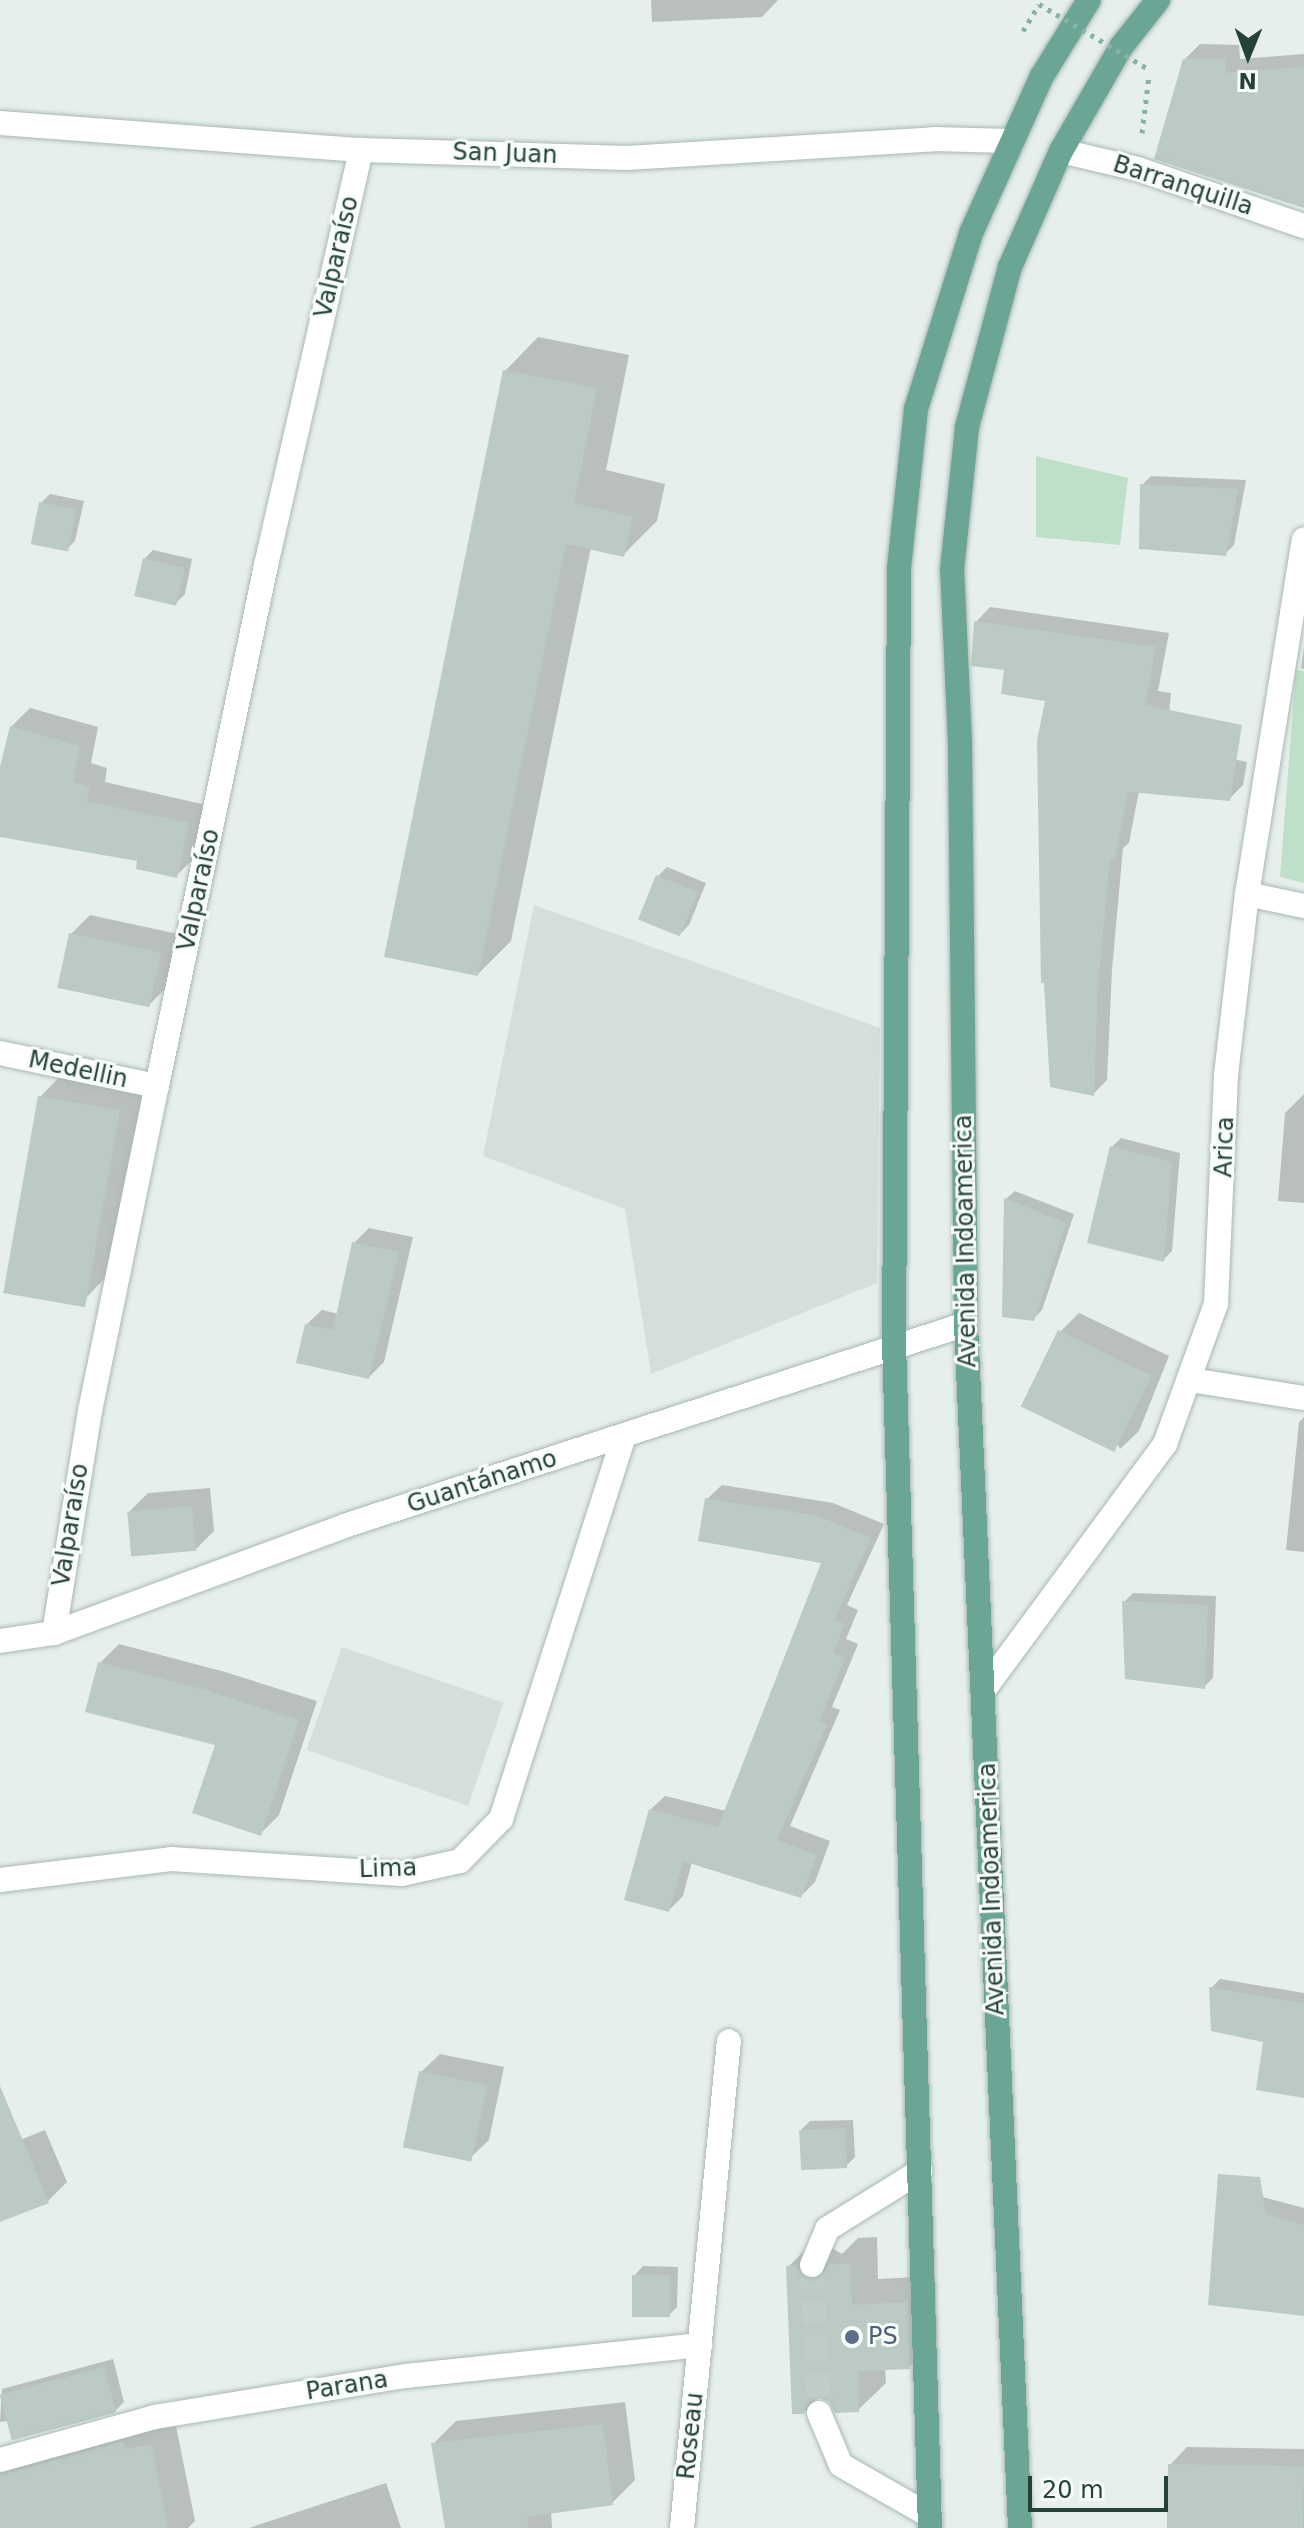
<!DOCTYPE html>
<meta charset="utf-8">
<style>
body{margin:0}
#map{position:relative;width:1304px;height:2528px;overflow:hidden;background:#e6efeb;font-family:"DejaVu Sans",sans-serif}
div>[style]{position:absolute}
[style*='--x']{left:calc(var(--x)*1px);top:calc(var(--y)*1px);width:calc(var(--w)*1px);rotate:calc(var(--a)*1deg)}
.built>*{inset:0;background:#d4dfda;transform-origin:0 0}
.green>*{inset:0;background:#bfe0c8}
.shadow>*{inset:0;background:#0003}
.building>*{inset:0;background:#bbcac4;transform-origin:0 0}
.minor-tunnel>*{height:24px;margin-top:-12px;transform-origin:0;background:repeating-linear-gradient(90deg,#bfccc8 0 24px,transparent 0 36px)}
.path>*{height:5px;margin-top:-2.5px;transform-origin:0;background:repeating-linear-gradient(90deg,#86b3a5 0 4px,transparent 0 10px)}
.roads{filter:drop-shadow(0 0 2px #a8b8b2) drop-shadow(0 0 2px #a8b8b2)}
.minor>*{height:24px;margin:-12px;padding:0 12px;transform-origin:12px;border-radius:12px;background:#fff}
.major>*{height:24px;margin:-12px;padding:0 12px;transform-origin:12px;border-radius:12px;background:#6aa596}
.path-bridge>*{height:5px;margin-top:-2.5px;transform-origin:0;background:repeating-linear-gradient(90deg,#86b3a5 0 4px,transparent 0 10px)}
.dots>*{width:22px;height:22px;translate:-50% -50%;box-sizing:border-box;border:4px solid #f7fbf9;border-radius:50%}
span{translate:-50% -50%;white-space:nowrap;text-align:center;line-height:1.15;-webkit-text-stroke:6px #f7fbf9;paint-order:stroke}
.street-label{font-size:24px;color:#24423a}
.service-label{font-size:24px;color:#4e5e75}
.left{translate:0 -50%;text-align:left}
.north{position:absolute;left:1208px;top:16px;width:80px;height:80px;-webkit-text-stroke:6px #f7fbf9;paint-order:stroke;rotate:181deg;font-size:22px;font-weight:700;line-height:32px;text-align:center;color:#24423a}
.north::after{content:'';display:block;margin:auto;width:28px;height:36px;background:#24423a;clip-path:polygon(50% 0,100% 100%,50% 72%,0 100%)}
.scale{position:absolute;left:1028px;top:2476px;width:140px;height:36px;box-sizing:border-box;border:4px solid #24423a;border-top:0;padding-left:10px;font-size:24px;line-height:28px;white-space:nowrap;color:#24423a;-webkit-text-stroke:6px #f7fbf9;paint-order:stroke}
</style>
<div id="map">
<div class="built">
<i style="clip-path:polygon(534px 905px,880px 1028px,877px 1283px,651px 1374px,625px 1209px,483px 1156px)"></i>
<i style="left:342px;top:1647px;width:171px;height:109px;rotate:19deg"></i>
</div>
<div class="green">
<i style="clip-path:polygon(1036px 456px,1128px 478px,1120px 545px,1036px 537px)"></i>
<i style="clip-path:polygon(1296px 670px,1304px 671px,1304px 883px,1280px 877px)"></i>
</div>
<div class="shadow">
<i style="clip-path:polygon(651px 0,778px 0,762px 17px,652px 22px)"></i>
<i style="clip-path:polygon(1200px 44px,1239px 45px,1240px 59px,1304px 54px,1304px 204px,1184px 60px)"></i>
<i style="clip-path:polygon(538px 337px,629px 355px,606px 470px,665px 484px,657px 521px,623px 555px,591px 547px,511px 941px,478px 974px,505px 371px)"></i>
<i style="clip-path:polygon(1151px 476px,1246px 480px,1234px 545px,1225px 554px,1142px 485px)"></i>
<i style="clip-path:polygon(50px 494px,84px 501px,75px 541px,66px 550px,41px 503px)"></i>
<i style="clip-path:polygon(153px 550px,192px 559px,185px 594px,176px 603px,144px 559px)"></i>
<i style="clip-path:polygon(990px 607px,1169px 633px,1158px 691px,1171px 693px,1166px 745px,1247px 762px,1243px 785px,1229px 799px,1139px 791px,1129px 843px,1123px 848px,1112px 970px,1107px 1080px,1093px 1094px,1048px 699px,1007px 669px,976px 622px)"></i>
<i style="clip-path:polygon(1304px 647px,1304px 669px,1301px 668px)"></i>
<i style="clip-path:polygon(30px 708px,98px 727px,91px 763px,107px 768px,105px 782px,206px 805px,195px 857px,176px 876px,140px 860px,0 835px,0 776px,11px 727px)"></i>
<i style="clip-path:polygon(667px 867px,706px 883px,689px 925px,680px 934px,658px 876px)"></i>
<i style="clip-path:polygon(90px 915px,178px 934px,167px 987px,148px 1006px,71px 934px)"></i>
<i style="clip-path:polygon(67px 1069px,147px 1084px,108px 1275px,81px 1303px,40px 1097px)"></i>
<i style="clip-path:polygon(1304px 1094px,1304px 1203px,1278px 1201px,1285px 1113px)"></i>
<i style="clip-path:polygon(1121px 1138px,1180px 1153px,1172px 1251px,1163px 1260px,1112px 1147px)"></i>
<i style="clip-path:polygon(1015px 1191px,1074px 1214px,1042px 1310px,1033px 1319px,1006px 1199px)"></i>
<i style="clip-path:polygon(369px 1228px,413px 1237px,384px 1362px,369px 1377px,306px 1325px,322px 1310px,339px 1314px,354px 1243px)"></i>
<i style="clip-path:polygon(1079px 1313px,1169px 1356px,1139px 1431px,1120px 1449px,1060px 1332px)"></i>
<i style="clip-path:polygon(1304px 1417px,1304px 1552px,1286px 1550px,1299px 1422px)"></i>
<i style="clip-path:polygon(722px 1485px,833px 1503px,884px 1524px,847px 1605px,858px 1610px,846px 1639px,858px 1644px,832px 1707px,840px 1710px,790px 1826px,830px 1841px,815px 1882px,801px 1896px,692px 1862px,683px 1896px,669px 1910px,650px 1810px,665px 1796px,726px 1811px,823px 1562px,707px 1499px)"></i>
<i style="clip-path:polygon(210px 1488px,214px 1531px,195px 1550px,129px 1512px,148px 1493px)"></i>
<i style="clip-path:polygon(1133px 1593px,1216px 1596px,1213px 1678px,1204px 1687px,1124px 1602px)"></i>
<i style="clip-path:polygon(119px 1644px,225px 1672px,317px 1701px,279px 1815px,260px 1834px,218px 1744px,100px 1663px)"></i>
<i style="clip-path:polygon(1220px 1979px,1304px 1993px,1304px 2096px,1265px 2040px,1211px 1988px)"></i>
<i style="clip-path:polygon(440px 2054px,504px 2067px,489px 2140px,470px 2158px,421px 2072px)"></i>
<i style="clip-path:polygon(853px 2120px,855px 2157px,846px 2166px,801px 2130px,810px 2121px)"></i>
<i style="clip-path:polygon(45px 2130px,67px 2182px,48px 2201px,0 2220px,0 2148px)"></i>
<i style="clip-path:polygon(1232px 2189px,1304px 2208px,1304px 2314px)"></i>
<i style="clip-path:polygon(877px 2237px,878px 2279px,935px 2276px,937px 2340px,909px 2367px,885px 2368px,886px 2383px,858px 2410px,819px 2397px,804px 2412px,788px 2267px,816px 2239px,842px 2254px,858px 2238px)"></i>
<i style="clip-path:polygon(643px 2266px,678px 2267px,677px 2307px,668px 2316px,634px 2276px)"></i>
<i style="clip-path:polygon(113px 2359px,124px 2402px,115px 2411px,0 2422px,2px 2389px)"></i>
<i style="clip-path:polygon(625px 2402px,635px 2480px,612px 2503px,551px 2512px,552px 2528px,447px 2528px,433px 2444px,456px 2421px)"></i>
<i style="clip-path:polygon(175px 2421px,195px 2521px,188px 2528px,0 2528px,0 2473px,4px 2469px)"></i>
<i style="clip-path:polygon(1187px 2447px,1304px 2449px,1304px 2528px,1205px 2528px,1170px 2465px)"></i>
<i style="clip-path:polygon(386px 2483px,401px 2528px,249px 2528px)"></i>
</div>
<div class="building">
<i style="clip-path:polygon(1183px 59px,1225px 59px,1226px 73px,1304px 67px,1304px 208px,1154px 159px)"></i>
<i style="clip-path:polygon(503px 370px,597px 388px,574px 503px,633px 517px,624px 557px,566px 544px,478px 976px,384px 957px)"></i>
<i style="clip-path:polygon(1140px 484px,1238px 489px,1226px 556px,1139px 549px)"></i>
<i style="left:39px;top:502px;width:38px;height:43px;rotate:11deg"></i>
<i style="left:143px;top:558px;width:43px;height:39px;rotate:13deg"></i>
<i style="clip-path:polygon(974px 621px,1156px 647px,1145px 705px,1242px 725px,1230px 801px,1128px 792px,1115px 860px,1110px 859px,1098px 986px,1094px 1096px,1050px 1087px,1044px 983px,1041px 983px,1037px 740px,1045px 701px,1001px 694px,1004px 670px,971px 666px)"></i>
<i style="clip-path:polygon(10px 726px,80px 746px,73px 782px,90px 787px,87px 801px,189px 823px,177px 878px,136px 869px,137px 861px,0 837px,0 767px)"></i>
<i style="left:656px;top:875px;width:45px;height:48px;rotate:22deg"></i>
<i style="left:69px;top:933px;width:94px;height:56px;rotate:12deg"></i>
<i style="left:38px;top:1096px;width:83px;height:200px;rotate:10deg"></i>
<i style="clip-path:polygon(1110px 1146px,1172px 1162px,1164px 1262px,1087px 1243px)"></i>
<i style="clip-path:polygon(1004px 1198px,1066px 1223px,1034px 1321px,1002px 1317px)"></i>
<i style="clip-path:polygon(352px 1242px,399px 1252px,369px 1379px,296px 1363px,305px 1324px,333px 1330px)"></i>
<i style="left:1058px;top:1330px;width:104px;height:85px;rotate:26deg"></i>
<i style="clip-path:polygon(705px 1498px,818px 1516px,871px 1538px,834px 1620px,845px 1624px,833px 1653px,845px 1658px,819px 1721px,827px 1724px,777px 1840px,817px 1855px,801px 1898px,683px 1861px,669px 1912px,624px 1900px,649px 1809px,718px 1827px,821px 1563px,698px 1541px)"></i>
<i style="left:192px;top:1506px;width:45px;height:65px;rotate:85deg"></i>
<i style="clip-path:polygon(1122px 1601px,1208px 1605px,1205px 1689px,1125px 1679px)"></i>
<i style="clip-path:polygon(98px 1662px,206px 1690px,299px 1720px,261px 1836px,192px 1813px,215px 1745px,85px 1712px)"></i>
<i style="clip-path:polygon(1209px 1987px,1304px 2003px,1304px 2098px,1256px 2090px,1263px 2042px,1211px 2031px)"></i>
<i style="left:419px;top:2071px;width:70px;height:78px;rotate:12deg"></i>
<i style="clip-path:polygon(0 2086px,49px 2203px,0 2222px)"></i>
<i style="left:845px;top:2128px;width:40px;height:46px;rotate:87deg"></i>
<i style="clip-path:polygon(1218px 2174px,1260px 2177px,1266px 2214px,1304px 2225px,1304px 2316px,1208px 2305px)"></i>
<i style="clip-path:polygon(829px 2264px,850px 2264px,852px 2305px,908px 2302px,910px 2369px,858px 2371px,859px 2412px,835px 2413px,829px 2402px,820px 2398px,808px 2403px,804px 2414px,792px 2414px,786px 2266px,797px 2265px,801px 2275px,813px 2280px,822px 2276px)"></i>
<i style="left:632px;top:2275px;width:38px;height:42px"></i>
<i style="left:104px;top:2367px;width:47px;height:108px;rotate:75deg"></i>
<i style="clip-path:polygon(603px 2424px,613px 2505px,527px 2517px,528px 2528px,445px 2528px,431px 2443px)"></i>
<i style="clip-path:polygon(123px 2441px,125px 2449px,151px 2444px,168px 2528px,0 2528px,0 2475px)"></i>
<i style="left:1168px;top:2464px;width:136px;height:64px;rotate:1deg"></i>
</div>
<div class="minor-tunnel">
<i style="--x:812;--y:2265;--w:148;--a:87.3"></i>
</div>
<div class="path">
<i style="--x:1023;--y:31;--w:31;--a:-59"></i>
<i style="--x:1142;--y:133;--w:58;--a:-83.1"></i>
</div>
<div class="roads">
<div class="minor">
<i style="--x:0;--y:123;--w:362;--a:4.3"></i>
<i style="--x:361;--y:150;--w:266;--a:1.7"></i>
<i style="--x:627;--y:158;--w:308;--a:-3.5"></i>
<i style="--x:934;--y:139;--w:76;--a:1.5"></i>
<i style="--x:1061;--y:151;--w:79;--a:13.2"></i>
<i style="--x:1138;--y:169;--w:176;--a:19"></i>
<i style="--x:1247;--y:894;--w:58;--a:11.9"></i>
<i style="--x:0;--y:1053;--w:160;--a:11.9"></i>
<i style="--x:1191;--y:1380;--w:114;--a:9.1"></i>
<i style="--x:54;--y:1633;--w:225;--a:-80.8"></i>
<i style="--x:90;--y:1411;--w:332;--a:-78.4"></i>
<i style="--x:157;--y:1086;--w:532;--a:-78.18"></i>
<i style="--x:266;--y:565;--w:426;--a:-77.1"></i>
<i style="--x:0;--y:1641;--w:55;--a:-8.4"></i>
<i style="--x:54;--y:1633;--w:312;--a:-20.2"></i>
<i style="--x:347;--y:1525;--w:651;--a:-17.99"></i>
<i style="--x:983;--y:1691;--w:307;--a:-53.6"></i>
<i style="--x:1165;--y:1444;--w:149;--a:-70"></i>
<i style="--x:1216;--y:1304;--w:229;--a:-87.5"></i>
<i style="--x:1226;--y:1075;--w:182;--a:-83.4"></i>
<i style="--x:1247;--y:894;--w:359;--a:-80.9"></i>
<i style="--x:0;--y:1880;--w:172;--a:-7"></i>
<i style="--x:171;--y:1859;--w:231;--a:3.7"></i>
<i style="--x:402;--y:1874;--w:59;--a:-12.6"></i>
<i style="--x:460;--y:1861;--w:59;--a:-45.7"></i>
<i style="--x:501;--y:1819;--w:401;--a:-72.2"></i>
<i style="--x:812;--y:2265;--w:39;--a:-67"></i>
<i style="--x:827;--y:2229;--w:110;--a:-31.9"></i>
<i style="--x:819;--y:2413;--w:56;--a:67.1"></i>
<i style="--x:841;--y:2465;--w:103;--a:29.8"></i>
<i style="--x:0;--y:2460;--w:161;--a:-15.5"></i>
<i style="--x:155;--y:2417;--w:254;--a:-9.3"></i>
<i style="--x:406;--y:2376;--w:296;--a:-6"></i>
<i style="--x:682;--y:2528;--w:489;--a:-84.5"></i>
</div>
<div class="major">
<i style="--x:930;--y:2528;--w:1184;--a:-91.74"></i>
<i style="--x:894;--y:1345;--w:777;--a:-89.63"></i>
<i style="--x:899;--y:568;--w:160;--a:-83.9"></i>
<i style="--x:916;--y:409;--w:184;--a:-72.6"></i>
<i style="--x:971;--y:233;--w:172;--a:-65.7"></i>
<i style="--x:1042;--y:76;--w:89;--a:-58.3"></i>
<i style="--x:1020;--y:2528;--w:1205;--a:-92.57"></i>
<i style="--x:966;--y:1324;--w:581;--a:-90.59"></i>
<i style="--x:960;--y:743;--w:173;--a:-92.6"></i>
<i style="--x:952;--y:570;--w:144;--a:-84"></i>
<i style="--x:967;--y:427;--w:166;--a:-75"></i>
<i style="--x:1010;--y:267;--w:127;--a:-66.3"></i>
<i style="--x:1061;--y:151;--w:120;--a:-60"></i>
<i style="--x:1121;--y:47;--w:60;--a:-51.8"></i>
</div>
</div>
<div class="path-bridge">
<i style="--x:1039;--y:4;--w:129;--a:30.7"></i>
</div>
<div class="dots">
<i style="left:852px;top:2337px;background:#5c6f8a"></i>
</div>
<div class="street-label">
<span style="left:505px;top:154px;rotate:2deg">San Juan</span>
<span style="left:1183px;top:186px;rotate:18deg">Barranquilla</span>
<span style="left:337px;top:257px;rotate:-77deg">Valparaíso</span>
<span style="left:199px;top:890px;rotate:-78deg">Valparaíso</span>
<span style="left:78px;top:1070px;rotate:12deg">Medellin</span>
<span style="left:1225px;top:1147px;rotate:-88deg">Arica</span>
<span style="left:966px;top:1241px;rotate:-91deg">Avenida Indoamerica</span>
<span style="left:482px;top:1482px;rotate:-18deg">Guantánamo</span>
<span style="left:71px;top:1525px;rotate:-81deg">Valparaíso</span>
<span style="left:388px;top:1869px;rotate:-2deg">Lima</span>
<span style="left:992px;top:1889px;rotate:-92deg">Avenida Indoamerica</span>
<span style="left:347px;top:2386px;rotate:-9deg">Parana</span>
<span style="left:691px;top:2436px;rotate:-84deg">Roseau</span>
</div>
<div class="service-label">
<span class="left" style="left:868px;top:2337px">PS</span>
</div>
<div class="north">N</div>
<div class="scale">20 m</div>
</div>
